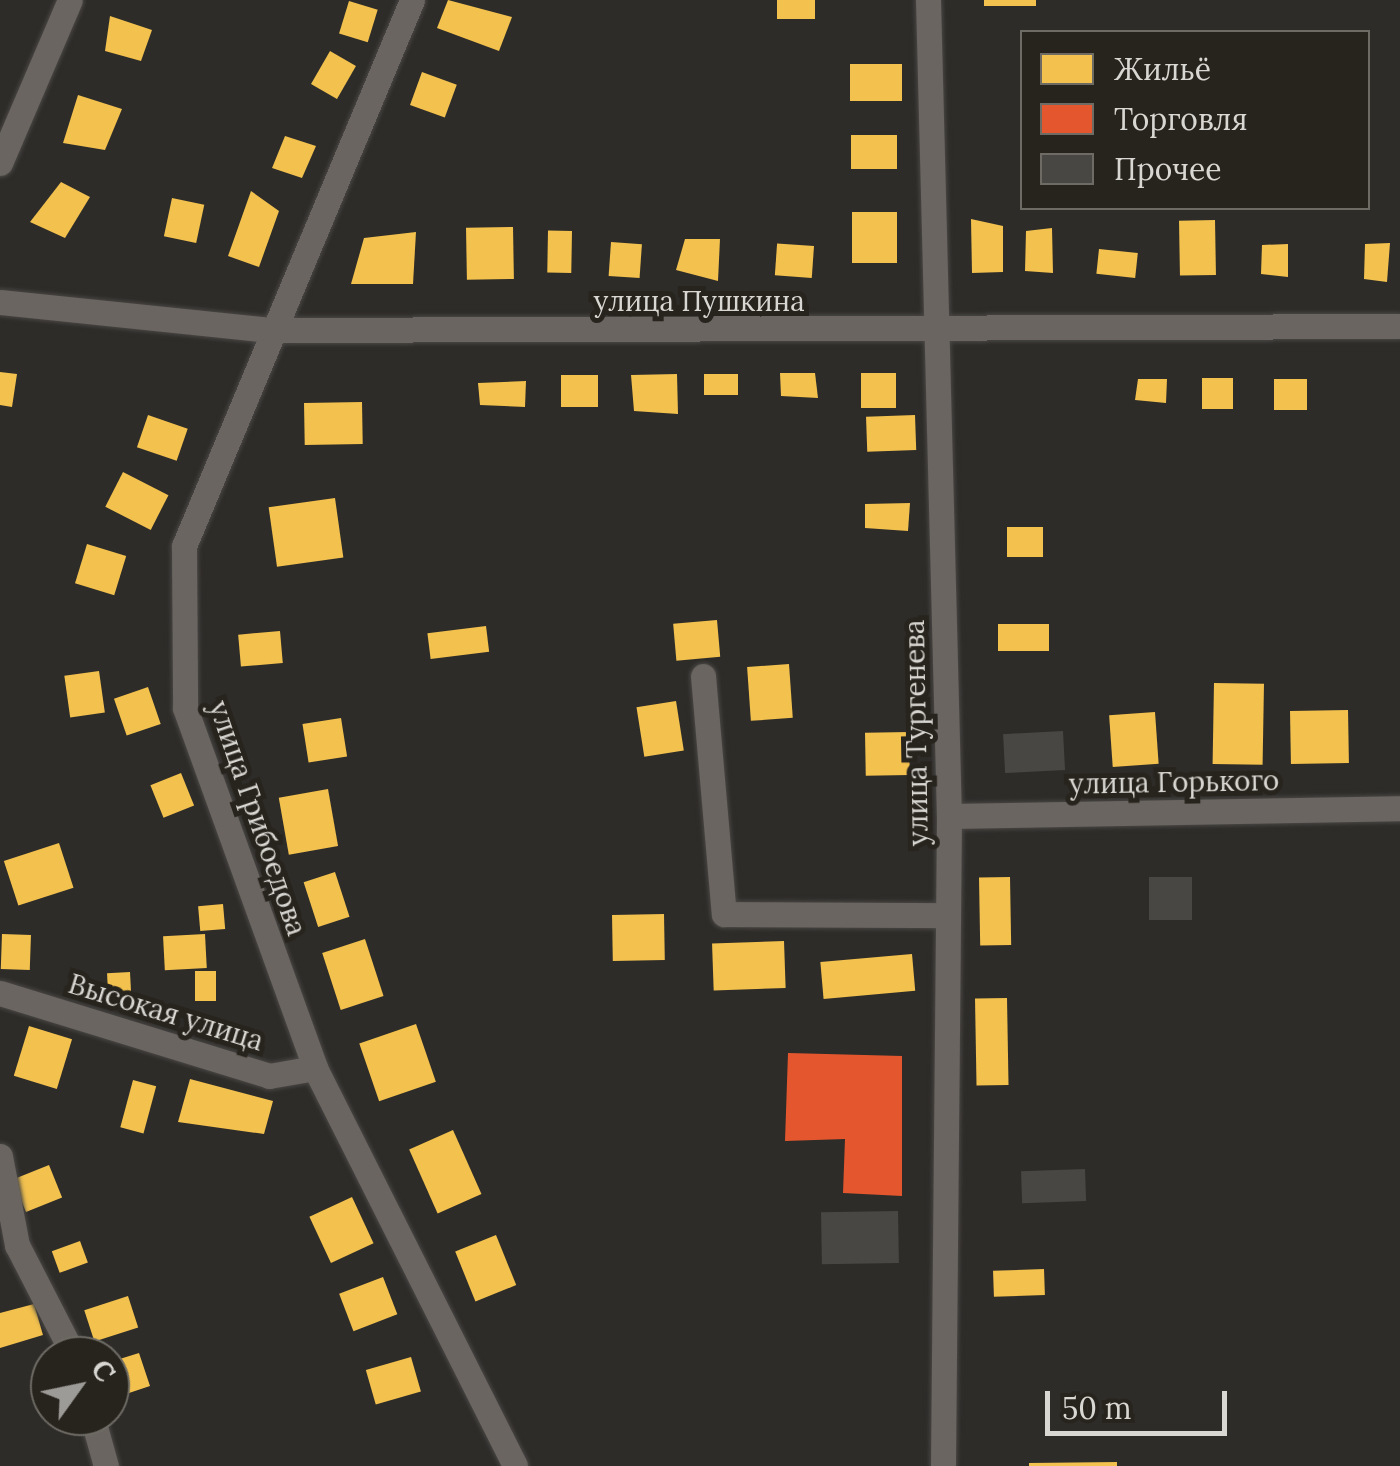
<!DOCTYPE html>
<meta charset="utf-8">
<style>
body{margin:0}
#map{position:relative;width:1400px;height:1466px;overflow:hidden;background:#2e2c29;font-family:Lora,serif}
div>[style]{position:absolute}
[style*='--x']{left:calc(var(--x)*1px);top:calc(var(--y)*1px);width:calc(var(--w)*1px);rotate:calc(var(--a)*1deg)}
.homes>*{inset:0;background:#f2c14e;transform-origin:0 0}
.shops>*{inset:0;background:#e4572e}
.building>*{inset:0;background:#484744;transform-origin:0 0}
.roads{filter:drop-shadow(0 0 2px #494745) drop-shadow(0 0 2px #494745)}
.minor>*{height:25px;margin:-12.5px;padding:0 12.5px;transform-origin:12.5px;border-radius:12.5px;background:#6a6560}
span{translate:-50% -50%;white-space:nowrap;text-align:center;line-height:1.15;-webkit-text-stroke:10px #27231d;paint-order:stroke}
.street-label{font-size:28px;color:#d9d7d2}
.legend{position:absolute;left:1020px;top:30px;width:350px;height:180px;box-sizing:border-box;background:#27231d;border:2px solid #6e6b65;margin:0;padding:12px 18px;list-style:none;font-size:30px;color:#d9d7d2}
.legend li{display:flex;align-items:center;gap:20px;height:50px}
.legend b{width:50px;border:2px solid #6e6b65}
.north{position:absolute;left:30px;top:1336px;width:100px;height:100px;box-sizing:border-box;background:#27231d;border:2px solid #6e6b65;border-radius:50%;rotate:57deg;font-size:28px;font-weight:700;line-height:40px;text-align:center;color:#d9d7d2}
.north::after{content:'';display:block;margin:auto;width:35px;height:45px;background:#9d9b97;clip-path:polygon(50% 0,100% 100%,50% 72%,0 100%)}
.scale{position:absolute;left:1045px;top:1391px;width:182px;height:45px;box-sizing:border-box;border:5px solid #d9d7d2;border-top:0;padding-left:12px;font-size:30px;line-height:35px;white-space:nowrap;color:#d9d7d2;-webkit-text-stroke:8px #27231d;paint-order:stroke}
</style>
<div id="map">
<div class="homes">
<i style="clip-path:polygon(448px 0,512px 17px,499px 51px,437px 28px)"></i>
<i style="left:777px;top:0;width:38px;height:19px"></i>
<i style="left:984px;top:0;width:52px;height:6px"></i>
<i style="left:349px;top:1px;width:30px;height:34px;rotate:17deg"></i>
<i style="clip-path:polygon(110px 16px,152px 30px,141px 61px,105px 51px)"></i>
<i style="left:330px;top:51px;width:30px;height:38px;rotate:30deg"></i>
<i style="left:850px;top:64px;width:52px;height:37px"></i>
<i style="left:422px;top:72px;width:37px;height:35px;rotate:20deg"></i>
<i style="clip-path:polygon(78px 95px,122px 109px,105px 150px,63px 143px)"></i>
<i style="left:851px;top:135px;width:46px;height:34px"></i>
<i style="clip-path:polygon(285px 136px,316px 146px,302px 178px,272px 168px)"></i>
<i style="clip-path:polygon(61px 182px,90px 197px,65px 238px,30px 222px)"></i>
<i style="clip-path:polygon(251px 191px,279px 211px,259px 267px,228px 256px)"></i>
<i style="left:172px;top:198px;width:33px;height:39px;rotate:12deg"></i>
<i style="left:852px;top:212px;width:45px;height:51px"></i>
<i style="clip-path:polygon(971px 219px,1003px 226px,1003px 272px,972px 273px)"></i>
<i style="left:1215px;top:220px;width:55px;height:36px;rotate:89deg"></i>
<i style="left:513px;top:227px;width:52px;height:47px;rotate:89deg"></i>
<i style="clip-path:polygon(1052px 228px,1053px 273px,1025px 271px,1026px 231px)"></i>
<i style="left:572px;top:231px;width:42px;height:24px;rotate:91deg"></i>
<i style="clip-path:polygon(416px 232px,413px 284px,351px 284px,364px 238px)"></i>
<i style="clip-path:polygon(685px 239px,720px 239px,718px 281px,676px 270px)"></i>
<i style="left:611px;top:242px;width:31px;height:34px;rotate:4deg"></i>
<i style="clip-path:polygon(1390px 243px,1387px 282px,1364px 279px,1365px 244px)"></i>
<i style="clip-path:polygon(1288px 244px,1288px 277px,1261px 274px,1262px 245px)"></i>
<i style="left:814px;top:246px;width:32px;height:37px;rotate:94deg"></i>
<i style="left:1099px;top:249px;width:39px;height:25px;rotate:6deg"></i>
<i style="clip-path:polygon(0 372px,17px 374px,12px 407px,0 405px)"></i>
<i style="clip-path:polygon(780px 373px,815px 373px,818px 398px,781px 396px)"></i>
<i style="left:861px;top:373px;width:35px;height:35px"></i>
<i style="clip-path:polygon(677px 374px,678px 414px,634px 411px,631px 375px)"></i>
<i style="left:704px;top:374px;width:34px;height:21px"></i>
<i style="left:561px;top:375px;width:37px;height:32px"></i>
<i style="left:1202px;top:378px;width:31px;height:31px"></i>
<i style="clip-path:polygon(1138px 379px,1167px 379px,1166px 403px,1135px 400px)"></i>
<i style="left:1274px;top:379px;width:33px;height:31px"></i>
<i style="clip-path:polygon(526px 381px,525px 407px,480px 405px,478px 383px)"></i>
<i style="left:362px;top:402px;width:42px;height:58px;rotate:89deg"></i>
<i style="left:148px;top:415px;width:42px;height:34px;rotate:19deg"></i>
<i style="left:915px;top:415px;width:35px;height:49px;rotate:88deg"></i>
<i style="left:123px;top:472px;width:51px;height:39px;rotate:27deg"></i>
<i style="left:335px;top:498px;width:60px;height:67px;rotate:82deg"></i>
<i style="clip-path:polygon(910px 503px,908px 531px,865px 528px,865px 504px)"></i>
<i style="left:1007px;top:527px;width:36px;height:30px"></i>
<i style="left:87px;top:544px;width:41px;height:41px;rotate:17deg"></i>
<i style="left:717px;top:620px;width:37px;height:44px;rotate:85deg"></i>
<i style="left:998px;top:624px;width:51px;height:27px"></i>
<i style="left:486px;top:626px;width:26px;height:59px;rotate:83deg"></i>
<i style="left:280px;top:631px;width:32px;height:42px;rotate:85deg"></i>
<i style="left:789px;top:664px;width:54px;height:42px;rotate:86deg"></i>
<i style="left:99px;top:671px;width:42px;height:35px;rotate:82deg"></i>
<i style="left:1214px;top:683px;width:50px;height:81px;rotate:1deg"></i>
<i style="left:148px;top:687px;width:39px;height:36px;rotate:71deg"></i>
<i style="left:676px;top:701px;width:50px;height:40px;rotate:81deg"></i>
<i style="left:1348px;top:710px;width:53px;height:58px;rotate:89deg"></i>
<i style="left:1155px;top:712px;width:52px;height:46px;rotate:86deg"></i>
<i style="left:341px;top:718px;width:39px;height:39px;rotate:81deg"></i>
<i style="left:909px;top:732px;width:43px;height:44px;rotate:89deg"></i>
<i style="left:181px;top:773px;width:35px;height:33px;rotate:68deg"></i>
<i style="left:328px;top:789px;width:58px;height:50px;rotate:80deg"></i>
<i style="left:59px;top:843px;width:47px;height:58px;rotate:72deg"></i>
<i style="left:335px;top:872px;width:47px;height:33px;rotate:72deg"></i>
<i style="left:1010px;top:877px;width:68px;height:31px;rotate:89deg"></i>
<i style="left:223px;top:904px;width:25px;height:25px;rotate:85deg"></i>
<i style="left:664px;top:914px;width:46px;height:52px;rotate:89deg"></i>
<i style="left:2px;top:934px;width:29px;height:35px;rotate:2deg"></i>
<i style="left:205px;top:934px;width:34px;height:42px;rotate:87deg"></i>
<i style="left:365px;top:939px;width:60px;height:45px;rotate:72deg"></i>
<i style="left:784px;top:941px;width:47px;height:72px;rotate:88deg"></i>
<i style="left:912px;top:954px;width:37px;height:92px;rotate:85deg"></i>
<i style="left:195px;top:971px;width:21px;height:30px"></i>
<i style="left:130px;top:972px;width:21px;height:23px;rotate:87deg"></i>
<i style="left:1007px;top:998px;width:87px;height:32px;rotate:89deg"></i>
<i style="left:416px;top:1024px;width:61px;height:60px;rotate:71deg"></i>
<i style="left:29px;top:1026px;width:45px;height:52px;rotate:17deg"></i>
<i style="clip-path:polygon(190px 1079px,273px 1101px,264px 1134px,178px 1122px)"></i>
<i style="left:133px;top:1080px;width:24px;height:49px;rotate:15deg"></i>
<i style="left:453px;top:1130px;width:70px;height:48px;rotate:66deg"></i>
<i style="left:49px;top:1165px;width:35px;height:39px;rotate:68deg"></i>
<i style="left:352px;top:1197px;width:51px;height:47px;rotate:65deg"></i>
<i style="left:496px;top:1235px;width:54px;height:44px;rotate:68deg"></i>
<i style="left:80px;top:1241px;width:23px;height:30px;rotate:70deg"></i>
<i style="left:1044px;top:1269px;width:26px;height:51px;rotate:88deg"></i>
<i style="left:383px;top:1277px;width:40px;height:47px;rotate:69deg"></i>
<i style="left:128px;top:1296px;width:33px;height:46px;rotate:72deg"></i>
<i style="clip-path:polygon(34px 1304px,43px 1335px,0 1348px,0 1313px)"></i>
<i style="clip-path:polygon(139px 1353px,150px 1386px,117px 1397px,110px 1362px)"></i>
<i style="left:411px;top:1357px;width:36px;height:47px;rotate:74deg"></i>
<i style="clip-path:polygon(1117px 1462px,1117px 1466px,1029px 1466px,1029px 1463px)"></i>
</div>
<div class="shops">
<i style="clip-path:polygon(788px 1053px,902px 1056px,902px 1196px,843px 1193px,845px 1139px,785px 1141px)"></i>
</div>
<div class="building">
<i style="left:1063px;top:731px;width:39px;height:60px;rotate:87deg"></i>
<i style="left:1149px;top:877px;width:43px;height:43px"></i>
<i style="left:1085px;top:1169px;width:32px;height:64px;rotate:88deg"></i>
<i style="left:898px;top:1211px;width:52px;height:77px;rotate:89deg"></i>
</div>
<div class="roads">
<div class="minor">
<i style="--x:412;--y:0;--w:592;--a:112.66"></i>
<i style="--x:184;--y:546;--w:162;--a:89.6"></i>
<i style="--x:185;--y:708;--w:383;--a:70.1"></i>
<i style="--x:315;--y:1068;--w:445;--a:63.3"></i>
<i style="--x:928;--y:0;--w:816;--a:88.53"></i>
<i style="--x:949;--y:816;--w:650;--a:90.53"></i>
<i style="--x:0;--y:163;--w:177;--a:-66.8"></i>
<i style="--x:0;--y:302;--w:274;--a:5.9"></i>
<i style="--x:273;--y:330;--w:1127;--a:-0.2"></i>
<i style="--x:703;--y:676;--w:239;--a:85"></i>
<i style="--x:724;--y:914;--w:224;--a:0.3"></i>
<i style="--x:949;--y:816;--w:451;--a:-1"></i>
<i style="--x:0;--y:993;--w:282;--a:17.1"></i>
<i style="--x:269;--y:1076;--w:47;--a:-9.9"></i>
<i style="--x:0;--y:1156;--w:91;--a:79.2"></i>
<i style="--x:17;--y:1245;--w:125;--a:62.8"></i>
<i style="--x:92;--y:1416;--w:52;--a:74.4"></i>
</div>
</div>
<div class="street-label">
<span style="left:699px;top:301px">улица Пушкина</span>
<span style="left:916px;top:733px;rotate:-91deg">улица Тургенева</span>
<span style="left:1174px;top:782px;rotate:-1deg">улица Горького</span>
<span style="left:258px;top:818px;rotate:71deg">улица Грибоедова</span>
<span style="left:166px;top:1012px;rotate:17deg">Высокая улица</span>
</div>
<ul class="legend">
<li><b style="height:28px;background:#f2c14e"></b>Жильё</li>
<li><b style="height:28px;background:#e4572e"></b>Торговля</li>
<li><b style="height:28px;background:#484744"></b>Прочее</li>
</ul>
<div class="north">С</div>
<div class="scale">50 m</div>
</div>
